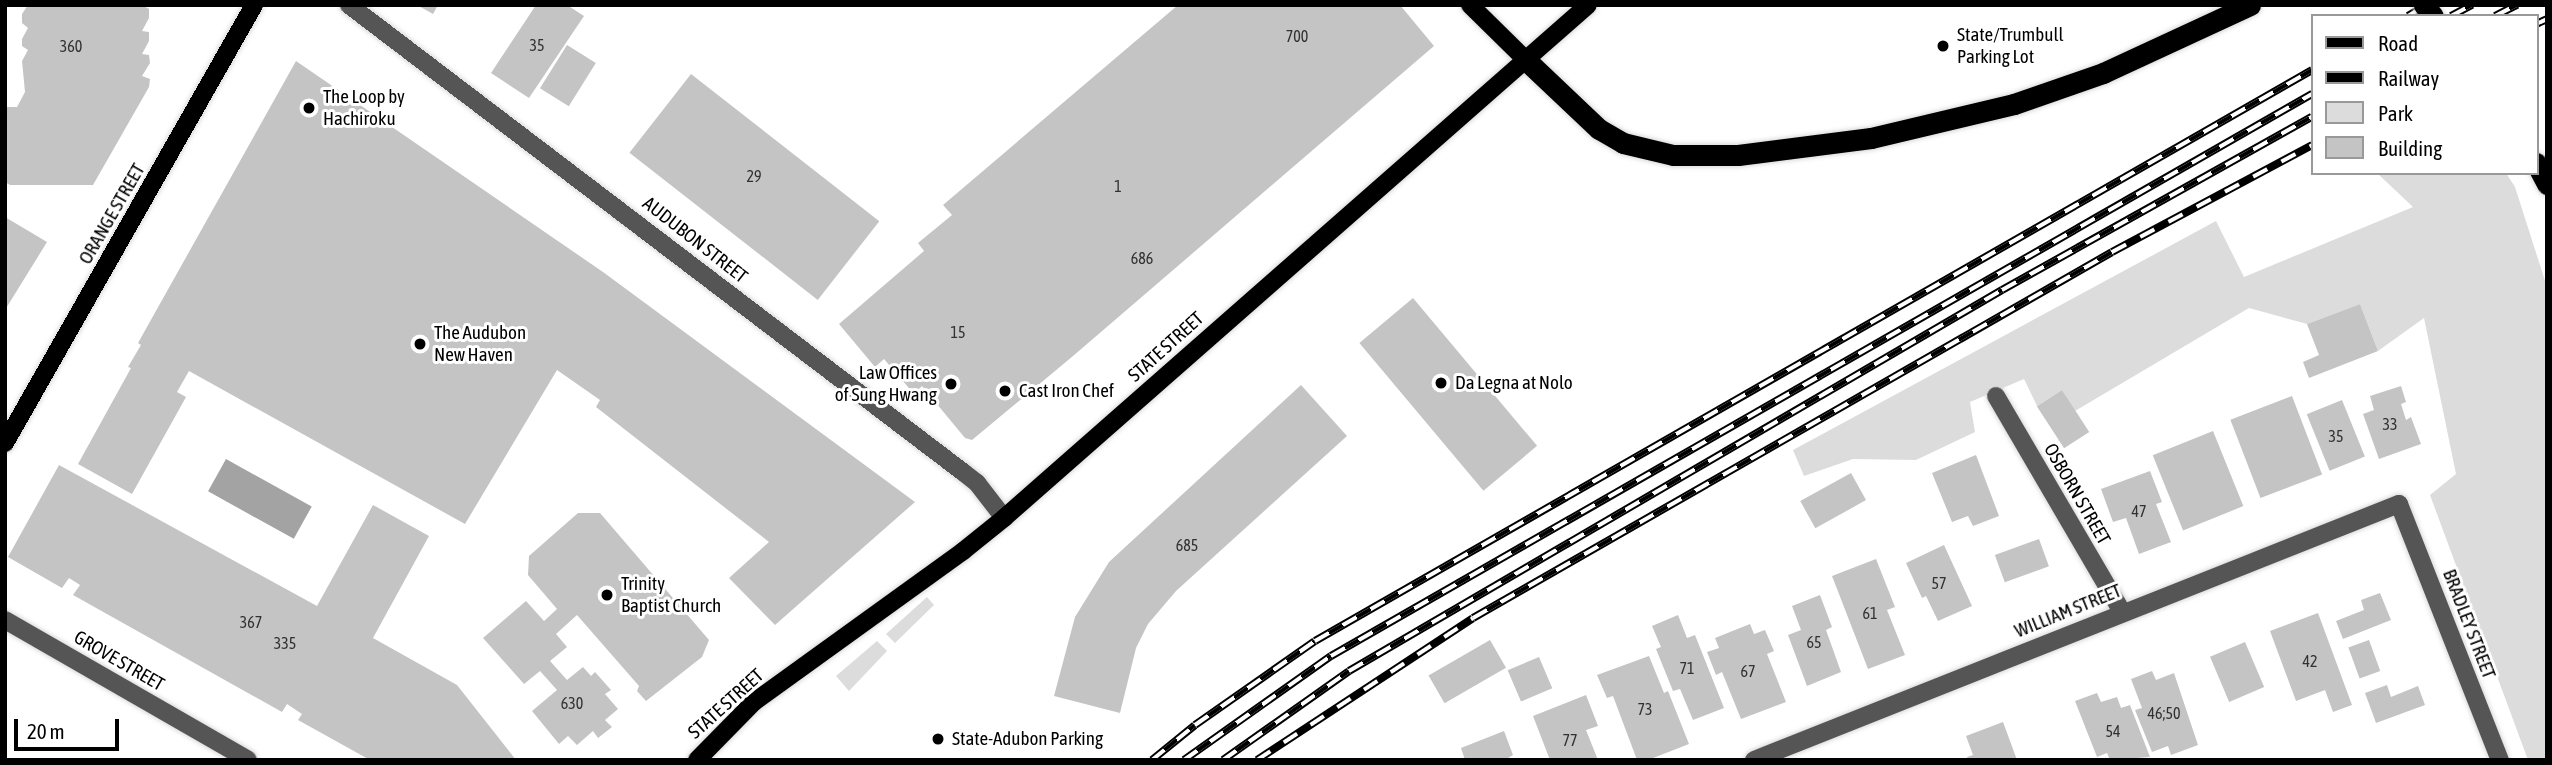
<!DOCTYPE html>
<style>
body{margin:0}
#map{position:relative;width:2552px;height:765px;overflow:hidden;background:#fff;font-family:"Asap Condensed",sans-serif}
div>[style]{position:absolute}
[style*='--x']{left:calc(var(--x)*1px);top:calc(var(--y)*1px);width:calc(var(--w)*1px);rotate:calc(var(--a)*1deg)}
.green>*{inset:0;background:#dcdcdc}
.water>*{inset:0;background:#a3a3a3;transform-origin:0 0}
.building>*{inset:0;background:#c4c4c4;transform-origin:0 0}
.roads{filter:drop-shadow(0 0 2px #dbdbdb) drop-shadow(0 0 2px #dbdbdb)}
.minor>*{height:18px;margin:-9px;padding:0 9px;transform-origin:9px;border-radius:9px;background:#555}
.major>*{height:18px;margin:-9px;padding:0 9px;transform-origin:9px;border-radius:9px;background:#000}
.highway>*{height:21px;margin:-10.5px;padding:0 10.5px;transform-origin:10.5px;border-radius:10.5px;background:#000}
.rail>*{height:8px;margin-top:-4px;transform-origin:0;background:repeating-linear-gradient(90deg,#fff 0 16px,#000 0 32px);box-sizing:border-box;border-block:2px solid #000}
.bridges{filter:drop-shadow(0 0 2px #dbdbdb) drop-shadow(0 0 2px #dbdbdb)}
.highway-bridge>*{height:21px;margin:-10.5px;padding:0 10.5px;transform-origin:10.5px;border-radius:10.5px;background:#000}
.dots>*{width:19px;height:19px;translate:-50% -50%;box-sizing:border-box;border:4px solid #fff;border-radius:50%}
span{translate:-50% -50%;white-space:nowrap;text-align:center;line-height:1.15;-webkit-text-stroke:6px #fff;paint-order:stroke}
.number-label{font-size:16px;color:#313131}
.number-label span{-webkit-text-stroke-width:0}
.poi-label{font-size:19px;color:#000}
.left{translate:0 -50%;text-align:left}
.right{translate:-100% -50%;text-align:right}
.street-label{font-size:19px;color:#000}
.frame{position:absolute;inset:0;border:7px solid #000;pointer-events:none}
.legend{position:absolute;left:2311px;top:14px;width:228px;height:161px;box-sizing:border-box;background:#fff;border:2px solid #999;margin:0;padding:9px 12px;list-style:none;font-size:21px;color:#000}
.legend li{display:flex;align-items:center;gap:14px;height:35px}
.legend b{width:35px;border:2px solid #999}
.scale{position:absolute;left:14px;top:719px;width:105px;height:32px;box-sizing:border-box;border:4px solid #000;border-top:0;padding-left:9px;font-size:21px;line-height:24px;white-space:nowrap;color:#000;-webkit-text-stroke:5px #fff;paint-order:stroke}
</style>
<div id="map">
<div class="green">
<i style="clip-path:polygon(2377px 173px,2506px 173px,2515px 187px,2547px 287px,2547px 760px,2528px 760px,2430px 495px,2456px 474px,2424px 318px,2378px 351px,2360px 304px,2307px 324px,2249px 308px,2075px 411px,2062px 390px,2037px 406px,2024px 379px,1970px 402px,1975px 432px,1916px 460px,1853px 459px,1804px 476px,1793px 450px,2216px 221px,2244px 277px,2413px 207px)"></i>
<i style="clip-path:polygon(927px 597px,934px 605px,895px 643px,886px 634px)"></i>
<i style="clip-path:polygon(877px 641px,887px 651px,849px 691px,836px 676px)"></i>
</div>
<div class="water">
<i style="left:226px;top:459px;width:98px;height:37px;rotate:29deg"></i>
</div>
<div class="building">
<i style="clip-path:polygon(28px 5px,142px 5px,149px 9px,149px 18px,142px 31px,149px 32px,149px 41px,142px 54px,149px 55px,150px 63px,142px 76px,150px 79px,149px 87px,93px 185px,10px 185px,5px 182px,5px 107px,17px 107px,25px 92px,22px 61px,28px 50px,22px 46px,22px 39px,28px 28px,22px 23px,22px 14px)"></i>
<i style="clip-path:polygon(417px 5px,438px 5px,433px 14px)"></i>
<i style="clip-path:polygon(536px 5px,567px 5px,584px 16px,529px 98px,491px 73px)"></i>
<i style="clip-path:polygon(1178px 5px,1400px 5px,1434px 46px,1073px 356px,972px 440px,965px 438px,922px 386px,914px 394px,884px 359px,875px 367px,839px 324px,924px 251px,918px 243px,952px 215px,943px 205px)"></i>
<i style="left:567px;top:45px;width:34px;height:51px;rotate:32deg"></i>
<i style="clip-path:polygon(296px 61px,603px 272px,915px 502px,775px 625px,729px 578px,769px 542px,596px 407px,600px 400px,557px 370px,465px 524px,189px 371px,177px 392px,186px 397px,132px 494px,78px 464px,131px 368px,128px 367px,141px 345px,138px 343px)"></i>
<i style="left:691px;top:74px;width:239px;height:100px;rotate:38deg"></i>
<i style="clip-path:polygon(5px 217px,47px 242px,5px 310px)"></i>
<i style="left:1413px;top:298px;width:193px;height:70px;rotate:50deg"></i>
<i style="clip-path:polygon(2360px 304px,2378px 351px,2309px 378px,2303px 362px,2319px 355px,2307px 324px)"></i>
<i style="clip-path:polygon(1301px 385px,1347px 436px,1176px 591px,1148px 624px,1136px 648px,1120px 713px,1054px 696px,1075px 617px,1109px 562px)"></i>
<i style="clip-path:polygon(2401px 386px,2406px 402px,2401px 404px,2406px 420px,2411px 417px,2421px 444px,2379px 459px,2363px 414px,2374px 410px,2370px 396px)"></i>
<i style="left:2062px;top:390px;width:50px;height:30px;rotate:57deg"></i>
<i style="left:2292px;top:396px;width:84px;height:66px;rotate:69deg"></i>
<i style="left:2342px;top:400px;width:61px;height:38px;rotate:68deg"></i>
<i style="left:2213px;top:431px;width:81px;height:65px;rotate:68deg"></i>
<i style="clip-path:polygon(1976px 455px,1999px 516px,1973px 526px,1968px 516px,1952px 522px,1932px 473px)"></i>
<i style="clip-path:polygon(59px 465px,317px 606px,373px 505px,429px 536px,373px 638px,457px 685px,516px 760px,370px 760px,298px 720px,302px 714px,287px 704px,282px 712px,73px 595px,80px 585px,69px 578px,62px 588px,8px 557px)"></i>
<i style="clip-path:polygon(2150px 471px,2162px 502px,2156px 504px,2171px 542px,2139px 554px,2126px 518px,2113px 522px,2101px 489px)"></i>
<i style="left:1851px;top:473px;width:31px;height:58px;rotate:61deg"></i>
<i style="clip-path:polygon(578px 513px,600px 513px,709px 640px,702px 657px,646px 701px,637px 691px,639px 686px,577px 615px,556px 634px,567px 647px,550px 661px,567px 680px,583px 667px,591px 676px,595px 672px,611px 690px,605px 694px,618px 709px,605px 720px,612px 727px,598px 738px,593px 731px,577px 745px,568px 736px,559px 744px,532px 711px,557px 690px,540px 671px,524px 684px,483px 638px,526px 601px,544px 621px,557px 609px,528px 575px,529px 556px)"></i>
<i style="left:2039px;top:539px;width:29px;height:47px;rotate:70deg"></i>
<i style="clip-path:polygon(1944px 545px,1972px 606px,1938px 621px,1926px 596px,1922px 598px,1906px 563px)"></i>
<i style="clip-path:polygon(1876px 559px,1895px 607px,1887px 610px,1905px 655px,1868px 669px,1832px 576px)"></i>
<i style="clip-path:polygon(2380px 593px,2391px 620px,2343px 639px,2336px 621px,2364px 610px,2361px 600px)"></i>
<i style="clip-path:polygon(1820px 595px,1832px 627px,1826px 630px,1841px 672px,1807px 686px,1788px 635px,1801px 630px,1792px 606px)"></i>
<i style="clip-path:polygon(2318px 613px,2352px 705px,2333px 712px,2325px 690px,2296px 701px,2270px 631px)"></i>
<i style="clip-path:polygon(1678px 615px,1687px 638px,1695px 635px,1724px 708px,1693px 720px,1680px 689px,1673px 691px,1656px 649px,1661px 647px,1652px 626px)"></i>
<i style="clip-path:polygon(1750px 624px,1754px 634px,1765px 630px,1774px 651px,1767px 654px,1786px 702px,1741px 719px,1722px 672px,1716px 675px,1707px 652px,1719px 648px,1715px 638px)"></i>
<i style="left:1490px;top:640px;width:32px;height:71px;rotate:60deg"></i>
<i style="left:2369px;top:640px;width:33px;height:22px;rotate:70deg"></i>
<i style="left:2245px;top:642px;width:49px;height:38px;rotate:67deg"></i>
<i style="clip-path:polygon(1649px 656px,1664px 693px,1668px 691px,1689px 744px,1648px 760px,1637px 760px,1613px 696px,1607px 698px,1597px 675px)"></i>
<i style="left:1539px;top:657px;width:34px;height:34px;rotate:67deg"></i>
<i style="clip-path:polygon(2152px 671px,2156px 680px,2174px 673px,2198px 745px,2171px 755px,2168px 746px,2152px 752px,2135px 710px,2142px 708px,2131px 679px)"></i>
<i style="clip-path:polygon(2387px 685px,2391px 697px,2418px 686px,2425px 705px,2376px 723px,2365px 693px)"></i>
<i style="clip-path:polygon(2097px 693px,2101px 702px,2117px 697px,2121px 708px,2130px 705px,2150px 757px,2110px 760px,2107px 753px,2097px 757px,2075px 701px)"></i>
<i style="clip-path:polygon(1586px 695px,1598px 726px,1586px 730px,1598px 760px,1550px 760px,1533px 716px)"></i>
<i style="clip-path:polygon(2003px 722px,2017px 760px,1968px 760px,1967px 757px,1973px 755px,1966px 736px)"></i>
<i style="clip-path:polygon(1504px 731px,1513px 755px,1505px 760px,1465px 760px,1461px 748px)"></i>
</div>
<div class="roads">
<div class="minor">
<i style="--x:349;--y:5;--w:771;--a:37.26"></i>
<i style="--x:963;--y:472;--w:18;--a:38"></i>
<i style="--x:977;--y:483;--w:44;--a:52.4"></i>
<i style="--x:1996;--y:396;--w:250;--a:59.7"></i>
<i style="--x:5;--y:620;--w:280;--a:29.9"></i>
<i style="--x:1754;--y:760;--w:694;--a:-21.65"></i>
<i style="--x:2399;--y:504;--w:275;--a:68.5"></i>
</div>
<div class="major">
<i style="--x:1470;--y:5;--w:80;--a:44.5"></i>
<i style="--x:5;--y:443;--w:504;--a:-60.38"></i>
<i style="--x:697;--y:760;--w:81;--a:-45.5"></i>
<i style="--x:754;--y:702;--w:258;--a:-35.8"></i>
<i style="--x:963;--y:551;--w:53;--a:-38.8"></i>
<i style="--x:1004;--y:518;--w:777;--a:-41.3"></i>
</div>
<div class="highway">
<i style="--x:1527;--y:61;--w:99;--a:43.4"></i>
<i style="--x:1599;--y:129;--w:28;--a:30"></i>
<i style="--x:1623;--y:143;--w:51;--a:13.5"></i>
<i style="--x:1673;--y:155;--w:65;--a:0"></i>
<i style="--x:1738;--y:155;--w:134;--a:-7.3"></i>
<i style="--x:1871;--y:138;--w:147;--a:-13.4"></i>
<i style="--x:2014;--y:104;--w:94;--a:-19.2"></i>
<i style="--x:2103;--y:73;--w:162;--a:-24.8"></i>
<i style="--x:2536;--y:163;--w:24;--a:62"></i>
</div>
</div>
<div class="rail">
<i style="--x:2408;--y:16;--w:21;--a:-31"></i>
<i style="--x:2451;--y:16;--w:24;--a:-28"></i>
<i style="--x:2495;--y:16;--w:25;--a:-27"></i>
<i style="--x:2536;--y:24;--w:12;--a:-24"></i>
<i style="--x:1152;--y:760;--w:55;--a:-39.1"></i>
<i style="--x:1195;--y:725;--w:146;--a:-35"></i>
<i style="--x:1315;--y:641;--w:1149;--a:-29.8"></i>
<i style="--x:1184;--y:760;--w:180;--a:-35.3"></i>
<i style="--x:1331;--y:656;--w:1131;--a:-29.81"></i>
<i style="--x:1223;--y:760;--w:154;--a:-35.2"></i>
<i style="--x:1349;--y:671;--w:756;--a:-30.26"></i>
<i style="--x:2002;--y:290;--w:355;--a:-29.2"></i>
<i style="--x:1257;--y:760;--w:258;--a:-33.3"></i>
<i style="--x:1473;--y:618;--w:736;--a:-29.8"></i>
<i style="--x:2112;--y:252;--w:227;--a:-28.1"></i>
</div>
<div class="bridges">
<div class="highway-bridge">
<i style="--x:2424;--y:5;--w:14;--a:51"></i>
</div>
</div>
<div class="dots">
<i style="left:1943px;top:46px;background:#000"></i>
<i style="left:309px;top:108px;background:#000"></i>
<i style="left:420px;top:344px;background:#000"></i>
<i style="left:1441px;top:383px;background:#000"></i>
<i style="left:951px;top:384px;background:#000"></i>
<i style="left:1005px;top:391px;background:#000"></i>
<i style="left:607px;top:595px;background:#000"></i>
<i style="left:938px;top:739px;background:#000"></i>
</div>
<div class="number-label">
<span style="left:1297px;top:36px">700</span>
<span style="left:537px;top:45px">35</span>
<span style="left:71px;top:46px">360</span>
<span style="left:754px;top:176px">29</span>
<span style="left:1118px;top:186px">1</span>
<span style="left:1142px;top:258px">686</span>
<span style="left:958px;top:332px">15</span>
<span style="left:2390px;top:424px">33</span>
<span style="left:2336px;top:436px">35</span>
<span style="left:2139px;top:511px">47</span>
<span style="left:1187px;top:545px">685</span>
<span style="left:1939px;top:583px">57</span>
<span style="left:1870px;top:613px">61</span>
<span style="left:251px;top:622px">367</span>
<span style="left:1814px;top:642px">65</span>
<span style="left:285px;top:643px">335</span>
<span style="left:2310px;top:661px">42</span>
<span style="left:1687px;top:668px">71</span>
<span style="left:1748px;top:671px">67</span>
<span style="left:572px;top:703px">630</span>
<span style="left:1645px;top:709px">73</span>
<span style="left:2164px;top:713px">46;50</span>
<span style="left:2113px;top:731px">54</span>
<span style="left:1570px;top:740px">77</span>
</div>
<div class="poi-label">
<span class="left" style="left:1957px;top:46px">State/Trumbull<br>Parking Lot</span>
<span class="left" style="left:323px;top:108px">The Loop by<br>Hachiroku</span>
<span class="left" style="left:434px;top:344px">The Audubon<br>New Haven</span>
<span class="right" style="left:937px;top:384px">Law Offices<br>of Sung Hwang</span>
<span class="left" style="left:1455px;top:383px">Da Legna at Nolo</span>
<span class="left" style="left:1019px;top:391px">Cast Iron Chef</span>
<span class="left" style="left:621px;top:595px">Trinity<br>Baptist Church</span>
<span class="left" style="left:952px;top:739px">State-Adubon Parking</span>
</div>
<div class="street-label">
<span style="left:112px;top:214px;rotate:-60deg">ORANGE STREET</span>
<span style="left:695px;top:240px;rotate:38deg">AUDUBON STREET</span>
<span style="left:1166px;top:347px;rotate:-42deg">STATE STREET</span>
<span style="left:2077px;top:494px;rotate:60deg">OSBORN STREET</span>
<span style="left:2068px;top:611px;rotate:-22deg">WILLIAM STREET</span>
<span style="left:2469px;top:624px;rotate:69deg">BRADLEY STREET</span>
<span style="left:119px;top:661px;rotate:30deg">GROVE STREET</span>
<span style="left:726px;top:704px;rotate:-42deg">STATE STREET</span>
</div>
<div class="frame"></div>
<ul class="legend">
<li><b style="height:9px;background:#000"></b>Road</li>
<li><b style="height:9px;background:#000"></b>Railway</li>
<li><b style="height:19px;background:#dcdcdc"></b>Park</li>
<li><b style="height:19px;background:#c4c4c4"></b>Building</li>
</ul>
<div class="scale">20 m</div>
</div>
